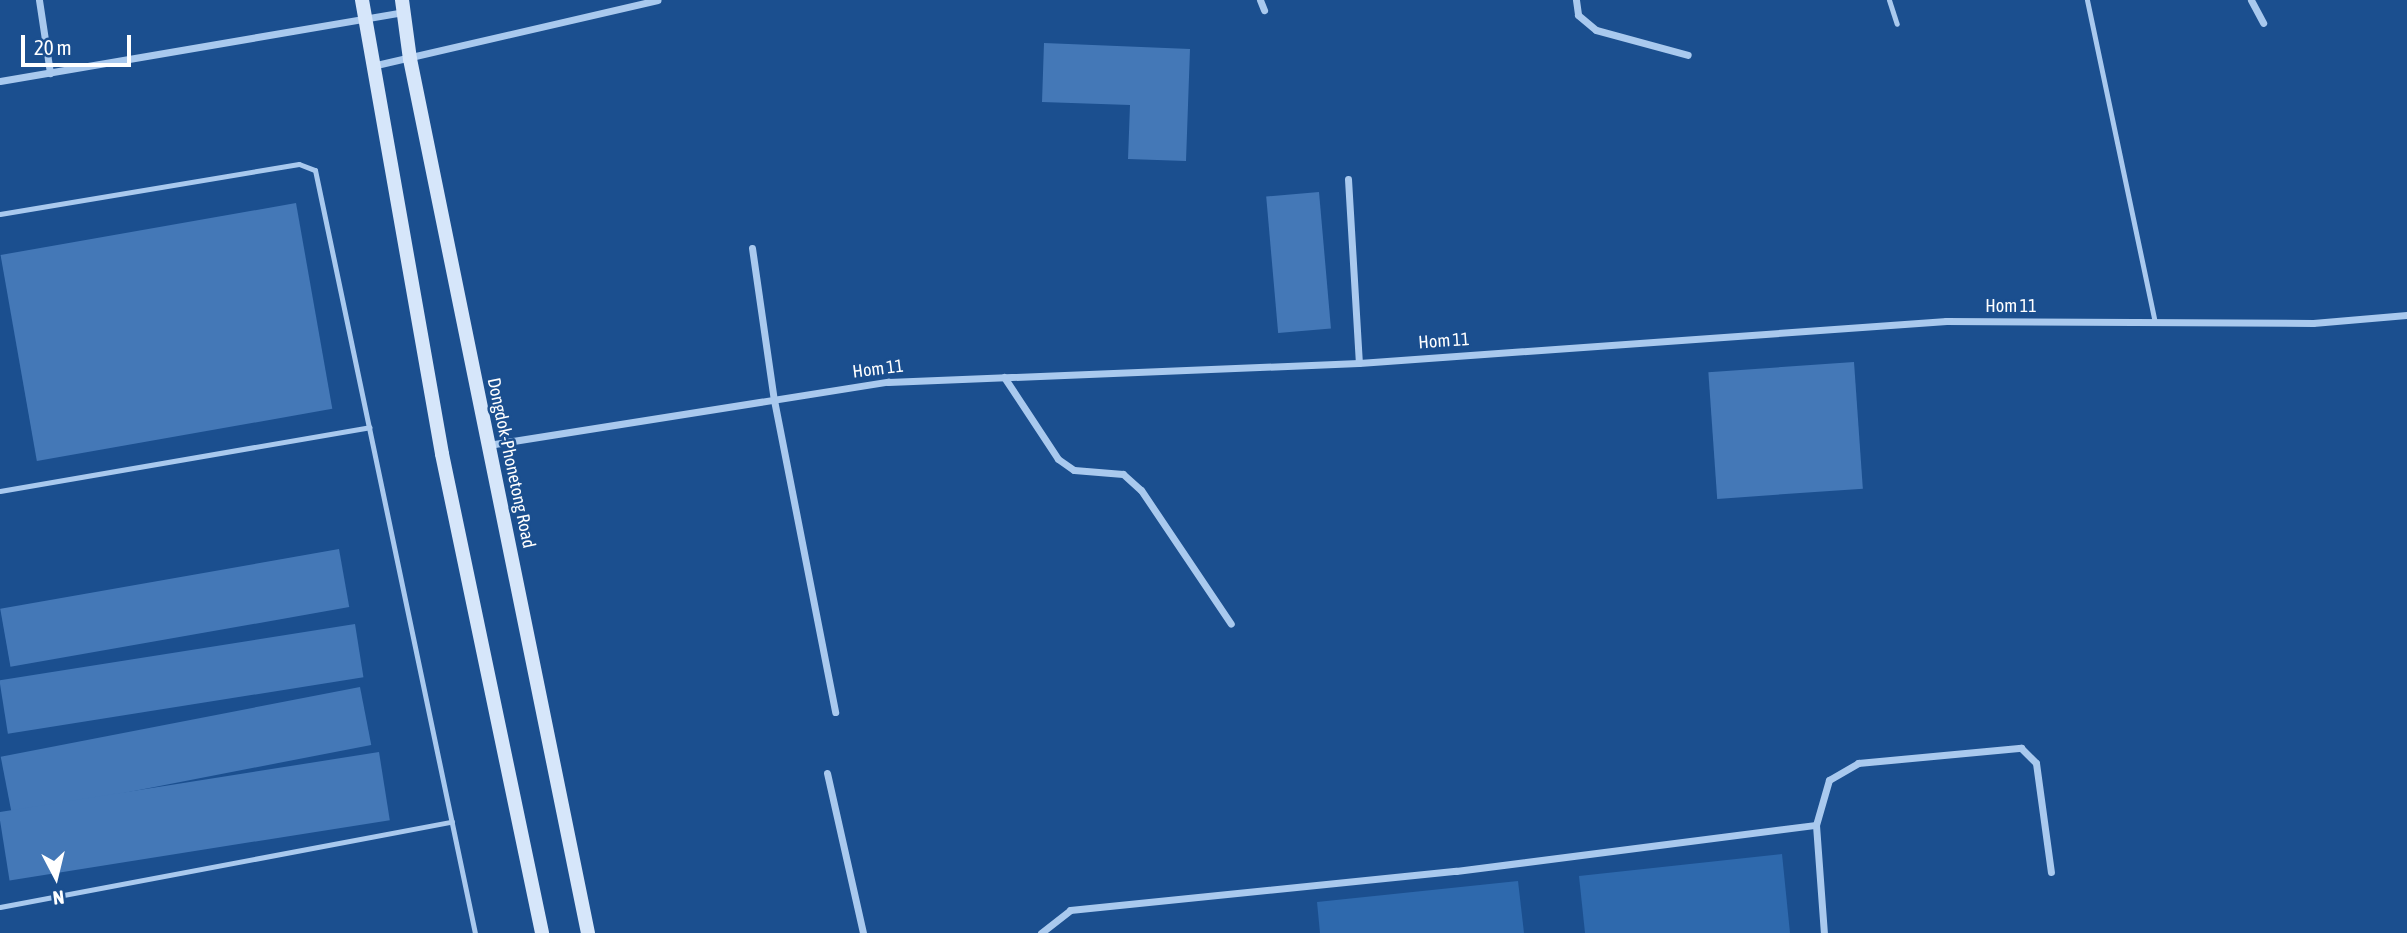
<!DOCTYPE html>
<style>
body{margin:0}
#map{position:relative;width:2407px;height:933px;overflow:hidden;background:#1b4f8f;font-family:"Asap Condensed",sans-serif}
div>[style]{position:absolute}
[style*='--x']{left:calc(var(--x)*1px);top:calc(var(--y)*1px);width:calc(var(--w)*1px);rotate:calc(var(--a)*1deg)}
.green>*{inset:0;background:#2e69ad}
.building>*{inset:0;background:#4478b7;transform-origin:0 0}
.lane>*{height:5px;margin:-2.5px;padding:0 2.5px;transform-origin:2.5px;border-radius:2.5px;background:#a9c9ee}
.street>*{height:7px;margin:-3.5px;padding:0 3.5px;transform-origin:3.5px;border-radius:3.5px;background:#a9c9ee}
.secondary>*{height:14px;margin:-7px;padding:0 7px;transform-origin:7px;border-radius:7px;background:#d6e6fa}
span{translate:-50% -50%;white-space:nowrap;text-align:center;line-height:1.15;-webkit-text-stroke:5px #1b4f8f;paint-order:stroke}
.street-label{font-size:18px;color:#fff}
.north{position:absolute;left:21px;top:842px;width:70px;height:70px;-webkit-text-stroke:5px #1b4f8f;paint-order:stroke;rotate:173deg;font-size:19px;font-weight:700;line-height:28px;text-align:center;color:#fff}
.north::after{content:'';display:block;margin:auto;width:24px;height:32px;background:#fff;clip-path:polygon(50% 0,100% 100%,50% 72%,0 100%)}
.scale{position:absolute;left:21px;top:35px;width:110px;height:32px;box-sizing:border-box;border:4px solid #fff;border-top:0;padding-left:9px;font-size:21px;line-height:24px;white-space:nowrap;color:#fff;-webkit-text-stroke:5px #1b4f8f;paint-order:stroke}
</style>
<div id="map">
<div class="green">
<i style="clip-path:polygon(1782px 854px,1790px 933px,1585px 933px,1579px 876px)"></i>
<i style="clip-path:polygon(1518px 881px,1524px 933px,1320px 933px,1317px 902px)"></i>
</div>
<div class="building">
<i style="clip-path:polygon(1044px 43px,1190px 49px,1186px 161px,1128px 159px,1130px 105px,1042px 102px)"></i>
<i style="left:1319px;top:192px;width:137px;height:53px;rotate:85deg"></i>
<i style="left:296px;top:203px;width:209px;height:300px;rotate:80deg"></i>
<i style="left:1854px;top:362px;width:127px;height:146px;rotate:86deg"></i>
<i style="left:339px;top:549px;width:59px;height:344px;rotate:80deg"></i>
<i style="left:355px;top:624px;width:54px;height:360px;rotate:81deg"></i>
<i style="left:360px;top:687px;width:59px;height:366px;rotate:79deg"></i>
<i style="left:379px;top:752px;width:69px;height:385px;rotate:81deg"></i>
</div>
<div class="lane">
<i style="--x:1889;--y:0;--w:25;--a:72"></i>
<i style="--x:2087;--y:0;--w:329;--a:78.1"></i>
<i style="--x:0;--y:214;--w:303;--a:-9.5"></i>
<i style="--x:299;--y:164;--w:17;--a:21"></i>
<i style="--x:315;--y:170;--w:780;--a:78.16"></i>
<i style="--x:0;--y:491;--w:375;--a:-9.8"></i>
<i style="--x:0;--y:907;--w:460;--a:-10.7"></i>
</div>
<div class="street">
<i style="--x:39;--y:0;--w:74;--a:81.4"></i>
<i style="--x:1260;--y:0;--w:11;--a:68"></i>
<i style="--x:1576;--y:0;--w:15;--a:82"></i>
<i style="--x:1578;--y:15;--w:23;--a:40"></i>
<i style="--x:1596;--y:30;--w:95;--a:15.2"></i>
<i style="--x:2251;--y:0;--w:26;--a:62"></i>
<i style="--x:372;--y:66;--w:293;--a:-13"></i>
<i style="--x:0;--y:81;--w:409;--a:-9.7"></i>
<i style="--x:1348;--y:179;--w:184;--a:86.6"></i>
<i style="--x:752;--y:248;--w:154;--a:81.8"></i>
<i style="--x:774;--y:400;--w:318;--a:78.9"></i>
<i style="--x:1004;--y:377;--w:98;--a:56.6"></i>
<i style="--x:1058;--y:459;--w:19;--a:35"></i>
<i style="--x:1074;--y:470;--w:49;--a:4.7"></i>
<i style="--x:1123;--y:474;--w:24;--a:42"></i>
<i style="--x:1141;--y:490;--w:161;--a:56.1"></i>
<i style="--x:488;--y:445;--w:405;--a:-9"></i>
<i style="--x:888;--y:382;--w:471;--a:-2.3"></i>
<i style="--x:1359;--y:363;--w:589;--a:-4.09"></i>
<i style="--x:1946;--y:321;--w:367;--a:0.3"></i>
<i style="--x:2313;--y:323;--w:94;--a:-4.9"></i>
<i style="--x:827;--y:773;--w:164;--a:77.3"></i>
<i style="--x:1816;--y:825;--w:47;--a:-73.9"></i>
<i style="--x:1829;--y:780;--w:34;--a:-30"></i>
<i style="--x:1858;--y:763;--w:164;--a:-5.3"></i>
<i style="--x:2021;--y:748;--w:21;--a:45"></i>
<i style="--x:2036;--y:763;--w:110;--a:82.2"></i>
<i style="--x:1041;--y:933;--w:37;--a:-38"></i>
<i style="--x:1070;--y:910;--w:388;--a:-5.8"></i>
<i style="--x:1456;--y:871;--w:363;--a:-7.3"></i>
<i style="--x:1816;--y:825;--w:108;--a:85.8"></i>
</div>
<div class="secondary">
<i style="--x:362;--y:0;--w:461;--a:80"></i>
<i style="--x:442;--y:454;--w:489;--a:78.2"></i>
<i style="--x:402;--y:0;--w:60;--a:82.3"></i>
<i style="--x:410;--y:59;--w:892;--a:78.49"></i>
</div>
<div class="street-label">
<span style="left:2011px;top:306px">Hom 11</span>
<span style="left:1444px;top:341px;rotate:-4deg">Hom 11</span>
<span style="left:878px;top:369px;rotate:-7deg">Hom 11</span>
<span style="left:511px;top:463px;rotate:78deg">Dongdok-Phonetong Road</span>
</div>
<div class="north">N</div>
<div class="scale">20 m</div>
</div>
